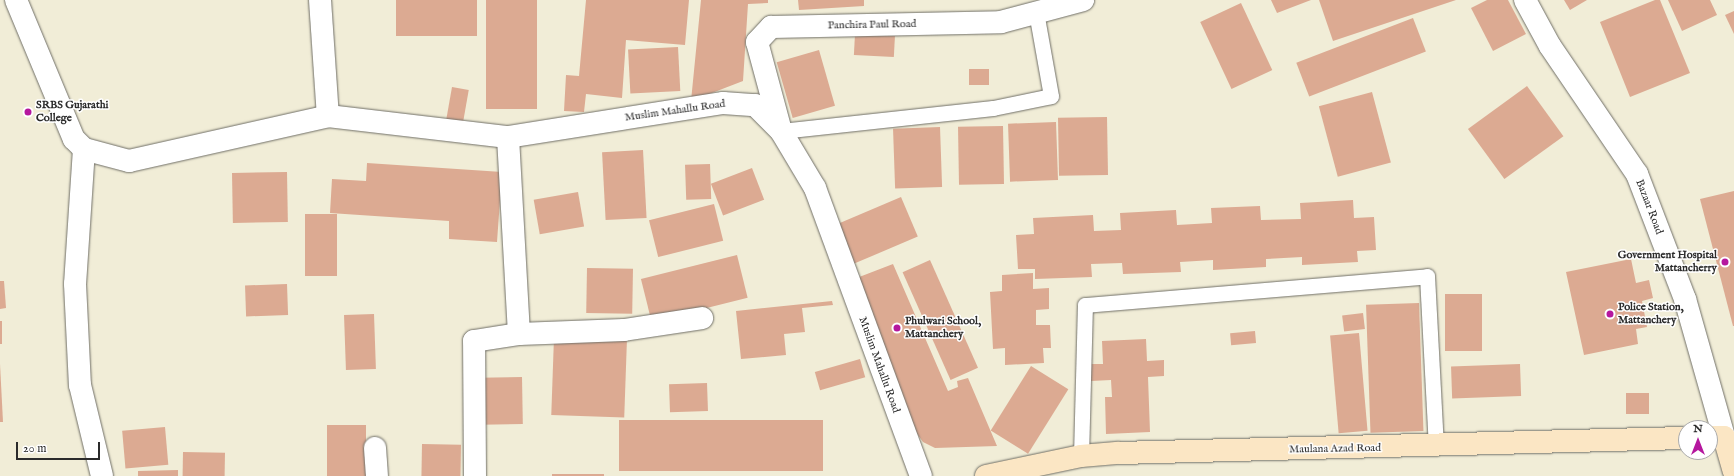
<!DOCTYPE html>
<style>
body{margin:0}
#map{position:relative;width:1734px;height:476px;overflow:hidden;background:#f1edd7;font-family:"IM FELL English",serif}
div>[style]{position:absolute}
[style*='--x']{left:calc(var(--x)*1px);top:calc(var(--y)*1px);width:calc(var(--w)*1px);rotate:calc(var(--a)*1deg)}
.building>*{inset:0;background:#dcaa92;transform-origin:0 0}
.roads{filter:drop-shadow(0 0 1px #706f67) drop-shadow(0 0 1px #706f67)}
.service>*{height:15px;margin:-7.5px;padding:0 7.5px;transform-origin:7.5px;border-radius:7.5px;background:#fff}
.minor>*{height:22px;margin:-11px;padding:0 11px;transform-origin:11px;border-radius:11px;background:#fff}
.tertiary>*{height:22px;margin:-11px;padding:0 11px;transform-origin:11px;border-radius:11px;background:#fff}
.secondary>*{height:22px;margin:-11px;padding:0 11px;transform-origin:11px;border-radius:11px;background:#fbe6c4}
.dots>*{width:11px;height:11px;translate:-50% -50%;box-sizing:border-box;border:2px solid #fff;border-radius:50%}
span{translate:-50% -50%;white-space:nowrap;text-align:center;line-height:1.15;-webkit-text-stroke:3px #fff;paint-order:stroke}
.street-label{font-size:11px;color:#2b2b2b}
.poi-label{font-size:11px;color:#2b2b2b;font-weight:700}
.left{translate:0 -50%;text-align:left}
.right{translate:-100% -50%;text-align:right}
.north{position:absolute;left:1678px;top:420px;width:40px;height:40px;box-sizing:border-box;background:#fff;border:1px solid #aaa;border-radius:50%;rotate:0deg;font-size:11px;font-weight:700;line-height:16px;text-align:center;color:#2b2b2b}
.north::after{content:'';display:block;margin:auto;width:14px;height:18px;background:#b5179e;clip-path:polygon(50% 0,100% 100%,50% 72%,0 100%)}
.scale{position:absolute;left:16px;top:442px;width:84px;height:18px;box-sizing:border-box;border:2px solid #2b2b2b;border-top:0;padding-left:5px;font-size:12px;line-height:14px;white-space:nowrap;color:#2b2b2b;-webkit-text-stroke:3px #fff;paint-order:stroke}
</style>
<div id="map">
<div class="building">
<i style="left:396px;top:0;width:81px;height:36px"></i>
<i style="left:486px;top:0;width:51px;height:109px"></i>
<i style="clip-path:polygon(586px 0,689px 0,685px 45px,626px 40px,622px 98px,586px 94px,584px 112px,564px 111px,566px 75px,579px 76px)"></i>
<i style="clip-path:polygon(701px 0,768px 0,768px 3px,748px 4px,743px 81px,691px 101px)"></i>
<i style="clip-path:polygon(798px 0,864px 0,864px 6px,799px 10px)"></i>
<i style="clip-path:polygon(1271px 0,1311px 0,1277px 13px)"></i>
<i style="clip-path:polygon(1319px 0,1456px 0,1333px 41px)"></i>
<i style="clip-path:polygon(1487px 0,1508px 0,1526px 34px,1493px 51px,1471px 8px)"></i>
<i style="clip-path:polygon(1564px 0,1587px 0,1570px 10px)"></i>
<i style="clip-path:polygon(1655px 0,1660px 0,1690px 73px,1630px 97px,1600px 22px)"></i>
<i style="clip-path:polygon(1668px 0,1710px 0,1717px 15px,1682px 31px)"></i>
<i style="left:1241px;top:3px;width:74px;height:45px;rotate:65deg"></i>
<i style="clip-path:polygon(1734px 11px,1734px 34px,1725px 15px)"></i>
<i style="left:1413px;top:18px;width:36px;height:125px;rotate:69deg"></i>
<i style="left:855px;top:34px;width:40px;height:21px;rotate:3deg"></i>
<i style="left:678px;top:47px;width:44px;height:50px;rotate:87deg"></i>
<i style="left:819px;top:50px;width:58px;height:44px;rotate:74deg"></i>
<i style="left:969px;top:69px;width:20px;height:16px"></i>
<i style="left:1527px;top:86px;width:62px;height:73px;rotate:54deg"></i>
<i style="left:452px;top:87px;width:17px;height:33px;rotate:10deg"></i>
<i style="left:1372px;top:92px;width:73px;height:55px;rotate:75deg"></i>
<i style="left:1107px;top:117px;width:58px;height:49px;rotate:89deg"></i>
<i style="left:1056px;top:122px;width:58px;height:48px;rotate:88deg"></i>
<i style="left:1003px;top:126px;width:58px;height:45px;rotate:89deg"></i>
<i style="left:940px;top:127px;width:60px;height:47px;rotate:88deg"></i>
<i style="left:643px;top:150px;width:68px;height:41px;rotate:87deg"></i>
<i style="clip-path:polygon(367px 163px,502px 172px,497px 242px,449px 239px,449px 221px,330px 213px,332px 179px,366px 181px)"></i>
<i style="left:710px;top:164px;width:35px;height:25px;rotate:88deg"></i>
<i style="left:752px;top:168px;width:34px;height:44px;rotate:69deg"></i>
<i style="left:287px;top:172px;width:50px;height:55px;rotate:89deg"></i>
<i style="clip-path:polygon(1734px 191px,1734px 326px,1733px 326px,1700px 199px)"></i>
<i style="left:578px;top:192px;width:35px;height:45px;rotate:80deg"></i>
<i style="left:901px;top:197px;width:43px;height:69px;rotate:67deg"></i>
<i style="clip-path:polygon(1353px 200px,1354px 218px,1374px 217px,1376px 250px,1357px 251px,1358px 262px,1302px 265px,1302px 257px,1266px 259px,1266px 267px,1213px 270px,1213px 260px,1180px 262px,1181px 272px,1123px 274px,1122px 263px,1091px 264px,1092px 277px,1035px 279px,1035px 269px,1018px 269px,1016px 235px,1034px 234px,1033px 218px,1093px 215px,1094px 231px,1121px 230px,1120px 213px,1176px 210px,1177px 225px,1212px 223px,1211px 208px,1260px 206px,1261px 220px,1301px 219px,1300px 203px)"></i>
<i style="left:714px;top:204px;width:38px;height:67px;rotate:76deg"></i>
<i style="left:305px;top:214px;width:32px;height:62px"></i>
<i style="left:737px;top:255px;width:44px;height:99px;rotate:76deg"></i>
<i style="clip-path:polygon(1631px 259px,1636px 283px,1649px 280px,1653px 298px,1642px 301px,1647px 327px,1636px 329px,1638px 344px,1584px 355px,1566px 272px)"></i>
<i style="left:930px;top:260px;width:118px;height:30px;rotate:66deg"></i>
<i style="clip-path:polygon(893px 264px,948px 391px,958px 387px,957px 381px,968px 378px,997px 446px,935px 448px,923px 442px,915px 431px,854px 279px)"></i>
<i style="left:587px;top:268px;width:46px;height:45px;rotate:1deg"></i>
<i style="clip-path:polygon(1033px 273px,1033px 289px,1049px 288px,1049px 309px,1036px 310px,1036px 325px,1050px 325px,1051px 348px,1043px 348px,1044px 363px,1005px 365px,1005px 348px,993px 349px,990px 292px,1002px 291px,1002px 275px)"></i>
<i style="clip-path:polygon(0 281px,4px 281px,6px 308px,0 309px)"></i>
<i style="left:287px;top:284px;width:31px;height:42px;rotate:88deg"></i>
<i style="left:1445px;top:294px;width:37px;height:57px"></i>
<i style="clip-path:polygon(832px 301px,833px 305px,802px 308px,805px 332px,784px 334px,786px 355px,741px 359px,736px 311px)"></i>
<i style="left:1419px;top:303px;width:128px;height:53px;rotate:88deg"></i>
<i style="left:1363px;top:313px;width:16px;height:21px;rotate:83deg"></i>
<i style="left:374px;top:314px;width:55px;height:30px;rotate:88deg"></i>
<i style="left:0;top:321px;width:2px;height:23px"></i>
<i style="left:1255px;top:331px;width:12px;height:25px;rotate:85deg"></i>
<i style="left:1359px;top:333px;width:98px;height:29px;rotate:85deg"></i>
<i style="left:554px;top:337px;width:73px;height:78px;rotate:2deg"></i>
<i style="clip-path:polygon(1146px 339px,1147px 361px,1164px 360px,1164px 376px,1148px 377px,1150px 432px,1106px 434px,1105px 397px,1112px 397px,1111px 380px,1091px 381px,1090px 364px,1103px 364px,1102px 341px)"></i>
<i style="left:860px;top:359px;width:19px;height:47px;rotate:74deg"></i>
<i style="clip-path:polygon(0 364px,3px 422px,0 422px)"></i>
<i style="left:1520px;top:364px;width:32px;height:69px;rotate:88deg"></i>
<i style="left:1031px;top:366px;width:44px;height:76px;rotate:32deg"></i>
<i style="left:522px;top:377px;width:47px;height:43px;rotate:89deg"></i>
<i style="left:707px;top:383px;width:28px;height:38px;rotate:88deg"></i>
<i style="left:1649px;top:393px;width:21px;height:23px;rotate:90deg"></i>
<i style="left:823px;top:420px;width:51px;height:204px;rotate:90deg"></i>
<i style="left:327px;top:425px;width:39px;height:51px"></i>
<i style="left:165px;top:427px;width:38px;height:43px;rotate:85deg"></i>
<i style="left:422px;top:444px;width:39px;height:32px;rotate:1deg"></i>
<i style="left:183px;top:452px;width:42px;height:24px;rotate:1deg"></i>
<i style="clip-path:polygon(178px 470px,178px 476px,138px 476px,138px 471px)"></i>
<i style="left:552px;top:474px;width:52px;height:2px"></i>
</div>
<div class="roads">
<div class="service">
<i style="--x:781;--y:131;--w:213;--a:-6.2"></i>
<i style="--x:993;--y:108;--w:59;--a:-11.7"></i>
<i style="--x:1051;--y:96;--w:85;--a:-100.1"></i>
<i style="--x:1081;--y:456;--w:151;--a:-88.5"></i>
<i style="--x:1085;--y:305;--w:343;--a:-4.8"></i>
<i style="--x:1427;--y:276;--w:171;--a:87"></i>
</div>
<div class="minor">
<i style="--x:320;--y:0;--w:116;--a:86.1"></i>
<i style="--x:781;--y:131;--w:92;--a:-105.1"></i>
<i style="--x:757;--y:42;--w:21;--a:-47"></i>
<i style="--x:771;--y:27;--w:230;--a:-1.2"></i>
<i style="--x:1001;--y:22;--w:85;--a:-15"></i>
<i style="--x:84;--y:149;--w:135;--a:93.8"></i>
<i style="--x:75;--y:284;--w:101;--a:87.2"></i>
<i style="--x:80;--y:385;--w:94;--a:76.4"></i>
<i style="--x:519;--y:334;--w:105;--a:-2.2"></i>
<i style="--x:624;--y:330;--w:79;--a:-8.7"></i>
<i style="--x:375;--y:448;--w:28;--a:86"></i>
<i style="--x:475;--y:476;--w:135;--a:-90.4"></i>
<i style="--x:474;--y:341;--w:46;--a:-8.8"></i>
<i style="--x:519;--y:334;--w:197;--a:-93.2"></i>
</div>
<div class="tertiary">
<i style="--x:16;--y:0;--w:151;--a:67.4"></i>
<i style="--x:74;--y:139;--w:14;--a:45"></i>
<i style="--x:84;--y:149;--w:47;--a:14.9"></i>
<i style="--x:129;--y:161;--w:204;--a:-12.7"></i>
<i style="--x:328;--y:116;--w:181;--a:6.7"></i>
<i style="--x:508;--y:137;--w:218;--a:-9"></i>
<i style="--x:723;--y:103;--w:32;--a:4"></i>
<i style="--x:755;--y:105;--w:37;--a:45"></i>
<i style="--x:781;--y:131;--w:66;--a:59.2"></i>
<i style="--x:815;--y:188;--w:307;--a:69.8"></i>
<i style="--x:1525;--y:0;--w:52;--a:61.5"></i>
<i style="--x:1550;--y:46;--w:155;--a:55.8"></i>
<i style="--x:1637;--y:174;--w:134;--a:69"></i>
<i style="--x:1685;--y:299;--w:143;--a:74.2"></i>
</div>
<div class="secondary">
<i style="--x:1710;--y:437;--w:14;--a:0"></i>
<i style="--x:1724;--y:437;--w:35;--a:74"></i>
<i style="--x:986;--y:476;--w:97;--a:-11.9"></i>
<i style="--x:1081;--y:456;--w:38;--a:-5"></i>
<i style="--x:1119;--y:453;--w:567;--a:-1.52"></i>
</div>
</div>
<div class="dots">
<i style="left:28px;top:112px;background:#b5179e"></i>
<i style="left:1725px;top:262px;background:#b5179e"></i>
<i style="left:1610px;top:314px;background:#b5179e"></i>
<i style="left:897px;top:328px;background:#b5179e"></i>
</div>
<div class="street-label">
<span style="left:872px;top:25px;rotate:-1deg">Panchira Paul Road</span>
<span style="left:675px;top:111px;rotate:-8deg">Muslim Mahallu Road</span>
<span style="left:1649px;top:207px;rotate:69deg">Bazaar Road</span>
<span style="left:879px;top:365px;rotate:70deg">Muslim Mahallu Road</span>
<span style="left:1335px;top:449px;rotate:-1deg">Maulana Azad Road</span>
</div>
<div class="poi-label">
<span class="left" style="left:36px;top:112px">SRBS Gujarathi<br>College</span>
<span class="right" style="left:1717px;top:262px">Government Hospital<br>Mattancherry</span>
<span class="left" style="left:1618px;top:314px">Police Station,<br>Mattanchery</span>
<span class="left" style="left:905px;top:328px">Phulwari School,<br>Mattanchery</span>
</div>
<div class="north">N</div>
<div class="scale">20 m</div>
</div>
